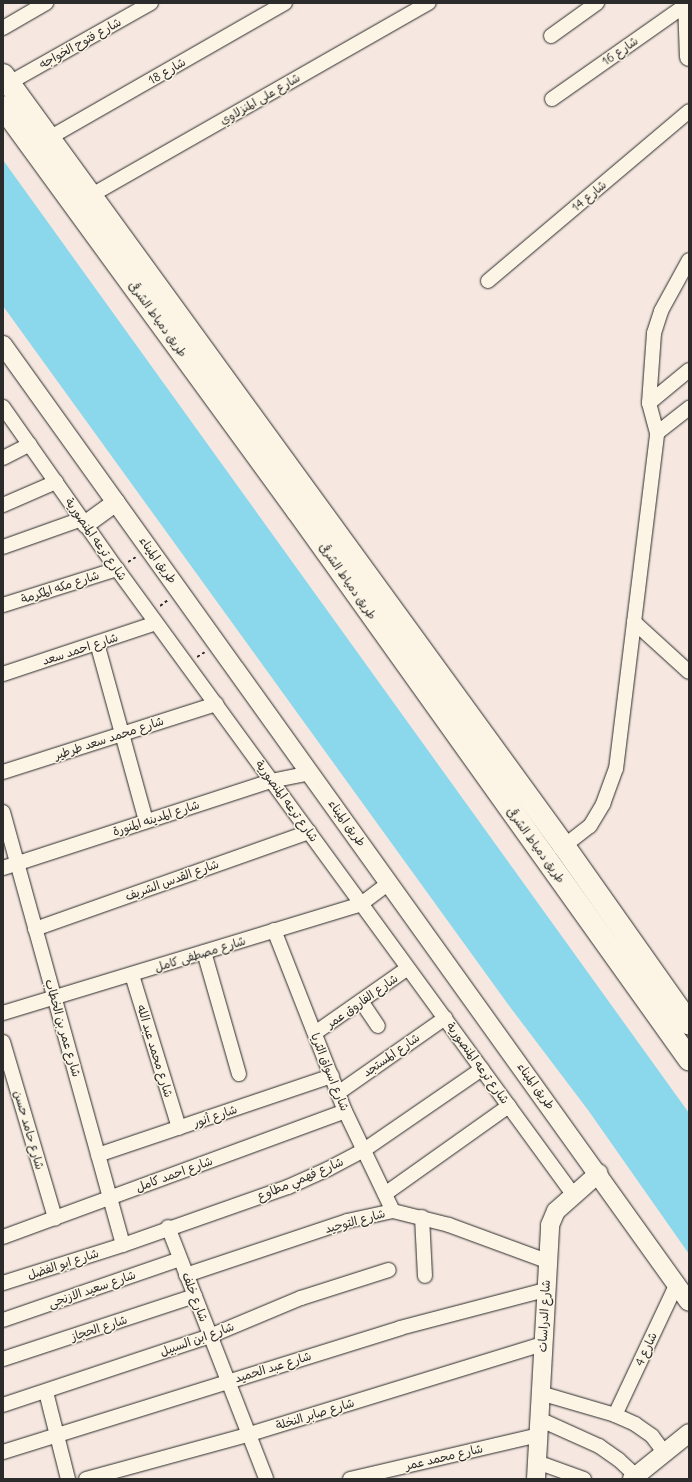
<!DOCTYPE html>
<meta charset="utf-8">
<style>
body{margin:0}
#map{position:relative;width:692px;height:1482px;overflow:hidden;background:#f6e8e1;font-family:Delius,"Playpen Sans Arabic",sans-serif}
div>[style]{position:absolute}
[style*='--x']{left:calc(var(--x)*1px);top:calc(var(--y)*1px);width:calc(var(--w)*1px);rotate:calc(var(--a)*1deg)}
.water>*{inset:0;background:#8bd7eb}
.path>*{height:2px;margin-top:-1px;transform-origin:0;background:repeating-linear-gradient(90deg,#2b2b2b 0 3px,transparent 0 6px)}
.roads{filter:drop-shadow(0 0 1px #2b2b2b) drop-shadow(0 0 1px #2b2b2b)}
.minor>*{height:14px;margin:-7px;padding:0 7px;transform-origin:7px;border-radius:7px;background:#fcf5e5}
.tertiary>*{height:18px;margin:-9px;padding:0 9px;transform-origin:9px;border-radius:9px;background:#fcf5e5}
.trunk>*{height:22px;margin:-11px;padding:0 11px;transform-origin:11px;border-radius:11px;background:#fcf5e5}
span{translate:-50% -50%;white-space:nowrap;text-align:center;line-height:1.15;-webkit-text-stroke:3px #fcf5e5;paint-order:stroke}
.street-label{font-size:12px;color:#2b2b2b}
.frame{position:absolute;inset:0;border:4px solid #2b2b2b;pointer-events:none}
</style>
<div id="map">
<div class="water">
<i style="clip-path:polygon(3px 160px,689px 1113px,689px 1254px,588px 1110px,510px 1007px,3px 306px)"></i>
</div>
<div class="path">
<i style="--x:128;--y:562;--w:9;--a:-32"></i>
<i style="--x:160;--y:606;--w:10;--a:-37"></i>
<i style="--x:197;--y:657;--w:9;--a:-32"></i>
</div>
<div class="roads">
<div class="minor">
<i style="--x:3;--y:28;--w:50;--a:-30.2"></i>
<i style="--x:551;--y:36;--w:57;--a:-35.7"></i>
<i style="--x:9;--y:83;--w:163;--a:-29.4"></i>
<i style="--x:552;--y:99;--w:165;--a:-35.1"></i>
<i style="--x:49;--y:138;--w:272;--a:-29.8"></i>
<i style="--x:90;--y:196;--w:390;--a:-29.7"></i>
<i style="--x:488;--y:281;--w:263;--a:-40.2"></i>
<i style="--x:649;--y:403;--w:52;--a:-39.5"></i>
<i style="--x:3;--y:407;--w:198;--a:54.9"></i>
<i style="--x:117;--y:569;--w:774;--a:53.89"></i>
<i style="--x:657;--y:433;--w:41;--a:-38"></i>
<i style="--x:3;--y:458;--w:30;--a:-27"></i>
<i style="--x:3;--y:505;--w:58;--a:-23.5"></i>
<i style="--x:3;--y:547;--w:84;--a:-19.5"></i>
<i style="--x:3;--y:605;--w:120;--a:-17.5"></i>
<i style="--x:634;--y:622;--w:74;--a:42.3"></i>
<i style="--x:97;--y:643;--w:185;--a:74.6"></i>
<i style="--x:3;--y:674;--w:161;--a:-18.4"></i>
<i style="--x:3;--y:772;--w:224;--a:-17.7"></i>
<i style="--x:3;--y:812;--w:449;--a:74.5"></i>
<i style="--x:564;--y:846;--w:33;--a:-38"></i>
<i style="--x:590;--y:826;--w:26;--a:-59"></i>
<i style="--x:603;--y:804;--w:37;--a:-70"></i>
<i style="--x:616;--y:769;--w:338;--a:-83"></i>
<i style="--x:657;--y:433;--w:31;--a:-105"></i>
<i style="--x:649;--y:403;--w:70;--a:-85.9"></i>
<i style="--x:654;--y:333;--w:23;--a:-72"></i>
<i style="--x:661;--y:311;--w:58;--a:-61.2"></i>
<i style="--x:3;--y:868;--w:282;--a:-18"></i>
<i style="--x:271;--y:781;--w:41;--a:-11.3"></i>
<i style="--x:35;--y:929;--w:291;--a:-19.5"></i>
<i style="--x:274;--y:930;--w:194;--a:68.6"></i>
<i style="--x:345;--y:1111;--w:111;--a:64.4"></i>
<i style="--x:204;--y:952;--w:127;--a:74"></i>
<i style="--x:132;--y:975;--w:160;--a:72.9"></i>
<i style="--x:361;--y:1001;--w:30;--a:56"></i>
<i style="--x:3;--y:1013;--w:374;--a:-16.9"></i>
<i style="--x:361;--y:904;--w:36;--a:-37"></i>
<i style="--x:315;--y:1033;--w:113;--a:-35"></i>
<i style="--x:3;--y:1042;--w:184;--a:73.5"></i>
<i style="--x:338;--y:1093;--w:131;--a:-35"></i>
<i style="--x:98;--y:1155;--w:247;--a:-18.7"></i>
<i style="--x:385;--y:1194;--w:152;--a:-35.4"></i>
<i style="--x:422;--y:1217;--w:59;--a:87.1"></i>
<i style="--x:168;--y:1227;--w:270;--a:68.7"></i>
<i style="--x:3;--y:1237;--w:364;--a:-20.2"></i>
<i style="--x:186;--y:1275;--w:170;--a:-18.5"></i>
<i style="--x:347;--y:1221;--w:47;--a:-12.3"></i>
<i style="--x:393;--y:1211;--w:58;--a:14"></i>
<i style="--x:449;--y:1225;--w:104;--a:20.2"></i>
<i style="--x:3;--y:1283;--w:126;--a:-17.6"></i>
<i style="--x:123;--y:1245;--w:175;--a:-19.4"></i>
<i style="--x:288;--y:1187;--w:44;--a:-24.2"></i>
<i style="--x:328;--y:1169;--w:41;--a:-27.8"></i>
<i style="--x:364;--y:1150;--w:143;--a:-34.5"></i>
<i style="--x:3;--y:1320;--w:187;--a:-19"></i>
<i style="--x:3;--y:1359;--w:202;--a:-18.2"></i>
<i style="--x:46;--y:1392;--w:90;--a:75.8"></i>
<i style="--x:540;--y:1393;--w:78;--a:16.3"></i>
<i style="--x:615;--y:1415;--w:22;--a:24"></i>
<i style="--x:635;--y:1424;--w:21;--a:35"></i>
<i style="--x:652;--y:1436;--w:20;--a:53"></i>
<i style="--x:3;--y:1405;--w:218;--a:-18.4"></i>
<i style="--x:210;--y:1336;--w:99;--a:-22.7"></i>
<i style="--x:301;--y:1298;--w:92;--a:-17.7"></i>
<i style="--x:615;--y:1415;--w:146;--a:-64.8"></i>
<i style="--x:539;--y:1419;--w:66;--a:24.2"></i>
<i style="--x:599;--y:1446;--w:24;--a:35"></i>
<i style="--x:619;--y:1460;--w:22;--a:43"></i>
<i style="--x:3;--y:1452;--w:416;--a:-17.3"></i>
<i style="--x:400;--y:1328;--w:150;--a:-14.7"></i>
<i style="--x:537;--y:1462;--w:50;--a:19.9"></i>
<i style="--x:86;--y:1479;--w:170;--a:-15.3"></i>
<i style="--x:250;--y:1434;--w:307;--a:-17.1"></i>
<i style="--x:350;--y:1479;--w:194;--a:-13.1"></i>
</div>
<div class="tertiary">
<i style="--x:687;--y:3;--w:54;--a:87.9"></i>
<i style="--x:3;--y:345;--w:1177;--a:54.37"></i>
<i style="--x:86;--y:524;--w:37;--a:-36"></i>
<i style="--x:536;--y:1479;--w:254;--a:-86.8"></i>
<i style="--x:550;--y:1225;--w:15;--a:-67"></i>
<i style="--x:556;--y:1211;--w:57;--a:-41.5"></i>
<i style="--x:632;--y:1479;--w:73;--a:-38.9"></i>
</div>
<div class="trunk">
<i style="--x:3;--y:75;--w:953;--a:53.96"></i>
<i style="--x:564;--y:846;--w:217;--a:54.8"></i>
<i style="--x:3;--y:107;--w:499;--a:53.9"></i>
<i style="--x:297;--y:510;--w:675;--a:54.47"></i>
</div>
</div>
<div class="street-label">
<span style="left:80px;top:43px;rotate:-29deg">شارع فتوح الخواجه</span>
<span style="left:620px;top:51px;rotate:-35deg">شارع 16</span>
<span style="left:167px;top:71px;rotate:-30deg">شارع 18</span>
<span style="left:260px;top:99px;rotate:-30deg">شارع على المنزلاوي</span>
<span style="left:589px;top:196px;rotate:-40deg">شارع 14</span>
<span style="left:158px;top:319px;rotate:54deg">طريق دمياط الشرقى</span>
<span style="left:96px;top:539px;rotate:55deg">شارع ترعه المنصورية</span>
<span style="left:158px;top:560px;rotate:54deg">طريق الميناء</span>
<span style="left:348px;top:581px;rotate:55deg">طريق دمياط الشرقى</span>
<span style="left:60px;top:587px;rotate:-18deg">شارع مكه المكرمة</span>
<span style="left:80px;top:649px;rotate:-18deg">شارع احمد سعد</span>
<span style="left:109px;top:738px;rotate:-18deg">شارع محمد سعد طرطير</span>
<span style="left:287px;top:801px;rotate:54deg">شارع ترعه المنصورية</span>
<span style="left:156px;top:818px;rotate:-18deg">شارع المدينه المنورة</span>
<span style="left:347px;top:823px;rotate:54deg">طريق الميناء</span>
<span style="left:536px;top:845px;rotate:54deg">طريق دمياط الشرقى</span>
<span style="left:172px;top:880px;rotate:-20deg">شارع القدس الشريف</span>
<span style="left:200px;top:954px;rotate:-17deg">شارع مصطفى كامل</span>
<span style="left:362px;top:1001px;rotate:-35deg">شارع الفاروق عمر</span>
<span style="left:63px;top:1028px;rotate:74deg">شارع عمر بن الخطاب</span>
<span style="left:155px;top:1051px;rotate:73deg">شارع محمد عبد الله</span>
<span style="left:391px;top:1055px;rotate:-35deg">شارع المستجد</span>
<span style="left:478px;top:1063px;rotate:54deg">شارع ترعه المنصورية</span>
<span style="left:330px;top:1072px;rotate:68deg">شارع اسواق الثريا</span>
<span style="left:536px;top:1086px;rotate:54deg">طريق الميناء</span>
<span style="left:215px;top:1116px;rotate:-19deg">شارع أنور</span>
<span style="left:29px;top:1130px;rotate:74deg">شارع حامد حسن</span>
<span style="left:174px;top:1174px;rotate:-20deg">شارع احمد كامل</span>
<span style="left:300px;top:1179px;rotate:-23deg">شارع فهمي مطاوع</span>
<span style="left:355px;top:1221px;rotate:-15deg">شارع التوحيد</span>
<span style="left:63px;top:1264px;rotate:-18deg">شارع ابو الفضل</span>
<span style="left:92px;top:1289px;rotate:-19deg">شارع سعيد الازنجى</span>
<span style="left:195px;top:1297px;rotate:69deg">شارع خلف</span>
<span style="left:544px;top:1316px;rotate:-87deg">شارع الدراسات</span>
<span style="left:99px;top:1328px;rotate:-18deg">شارع الحجاز</span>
<span style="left:197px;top:1339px;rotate:-20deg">شارع ابن السبيل</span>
<span style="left:646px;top:1349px;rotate:-65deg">شارع 4</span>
<span style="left:273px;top:1367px;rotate:-17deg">شارع عبد الحميد</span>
<span style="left:315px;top:1414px;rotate:-17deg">شارع صابر النخلة</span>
<span style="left:444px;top:1457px;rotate:-13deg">شارع محمد عمر</span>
</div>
<div class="frame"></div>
</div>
